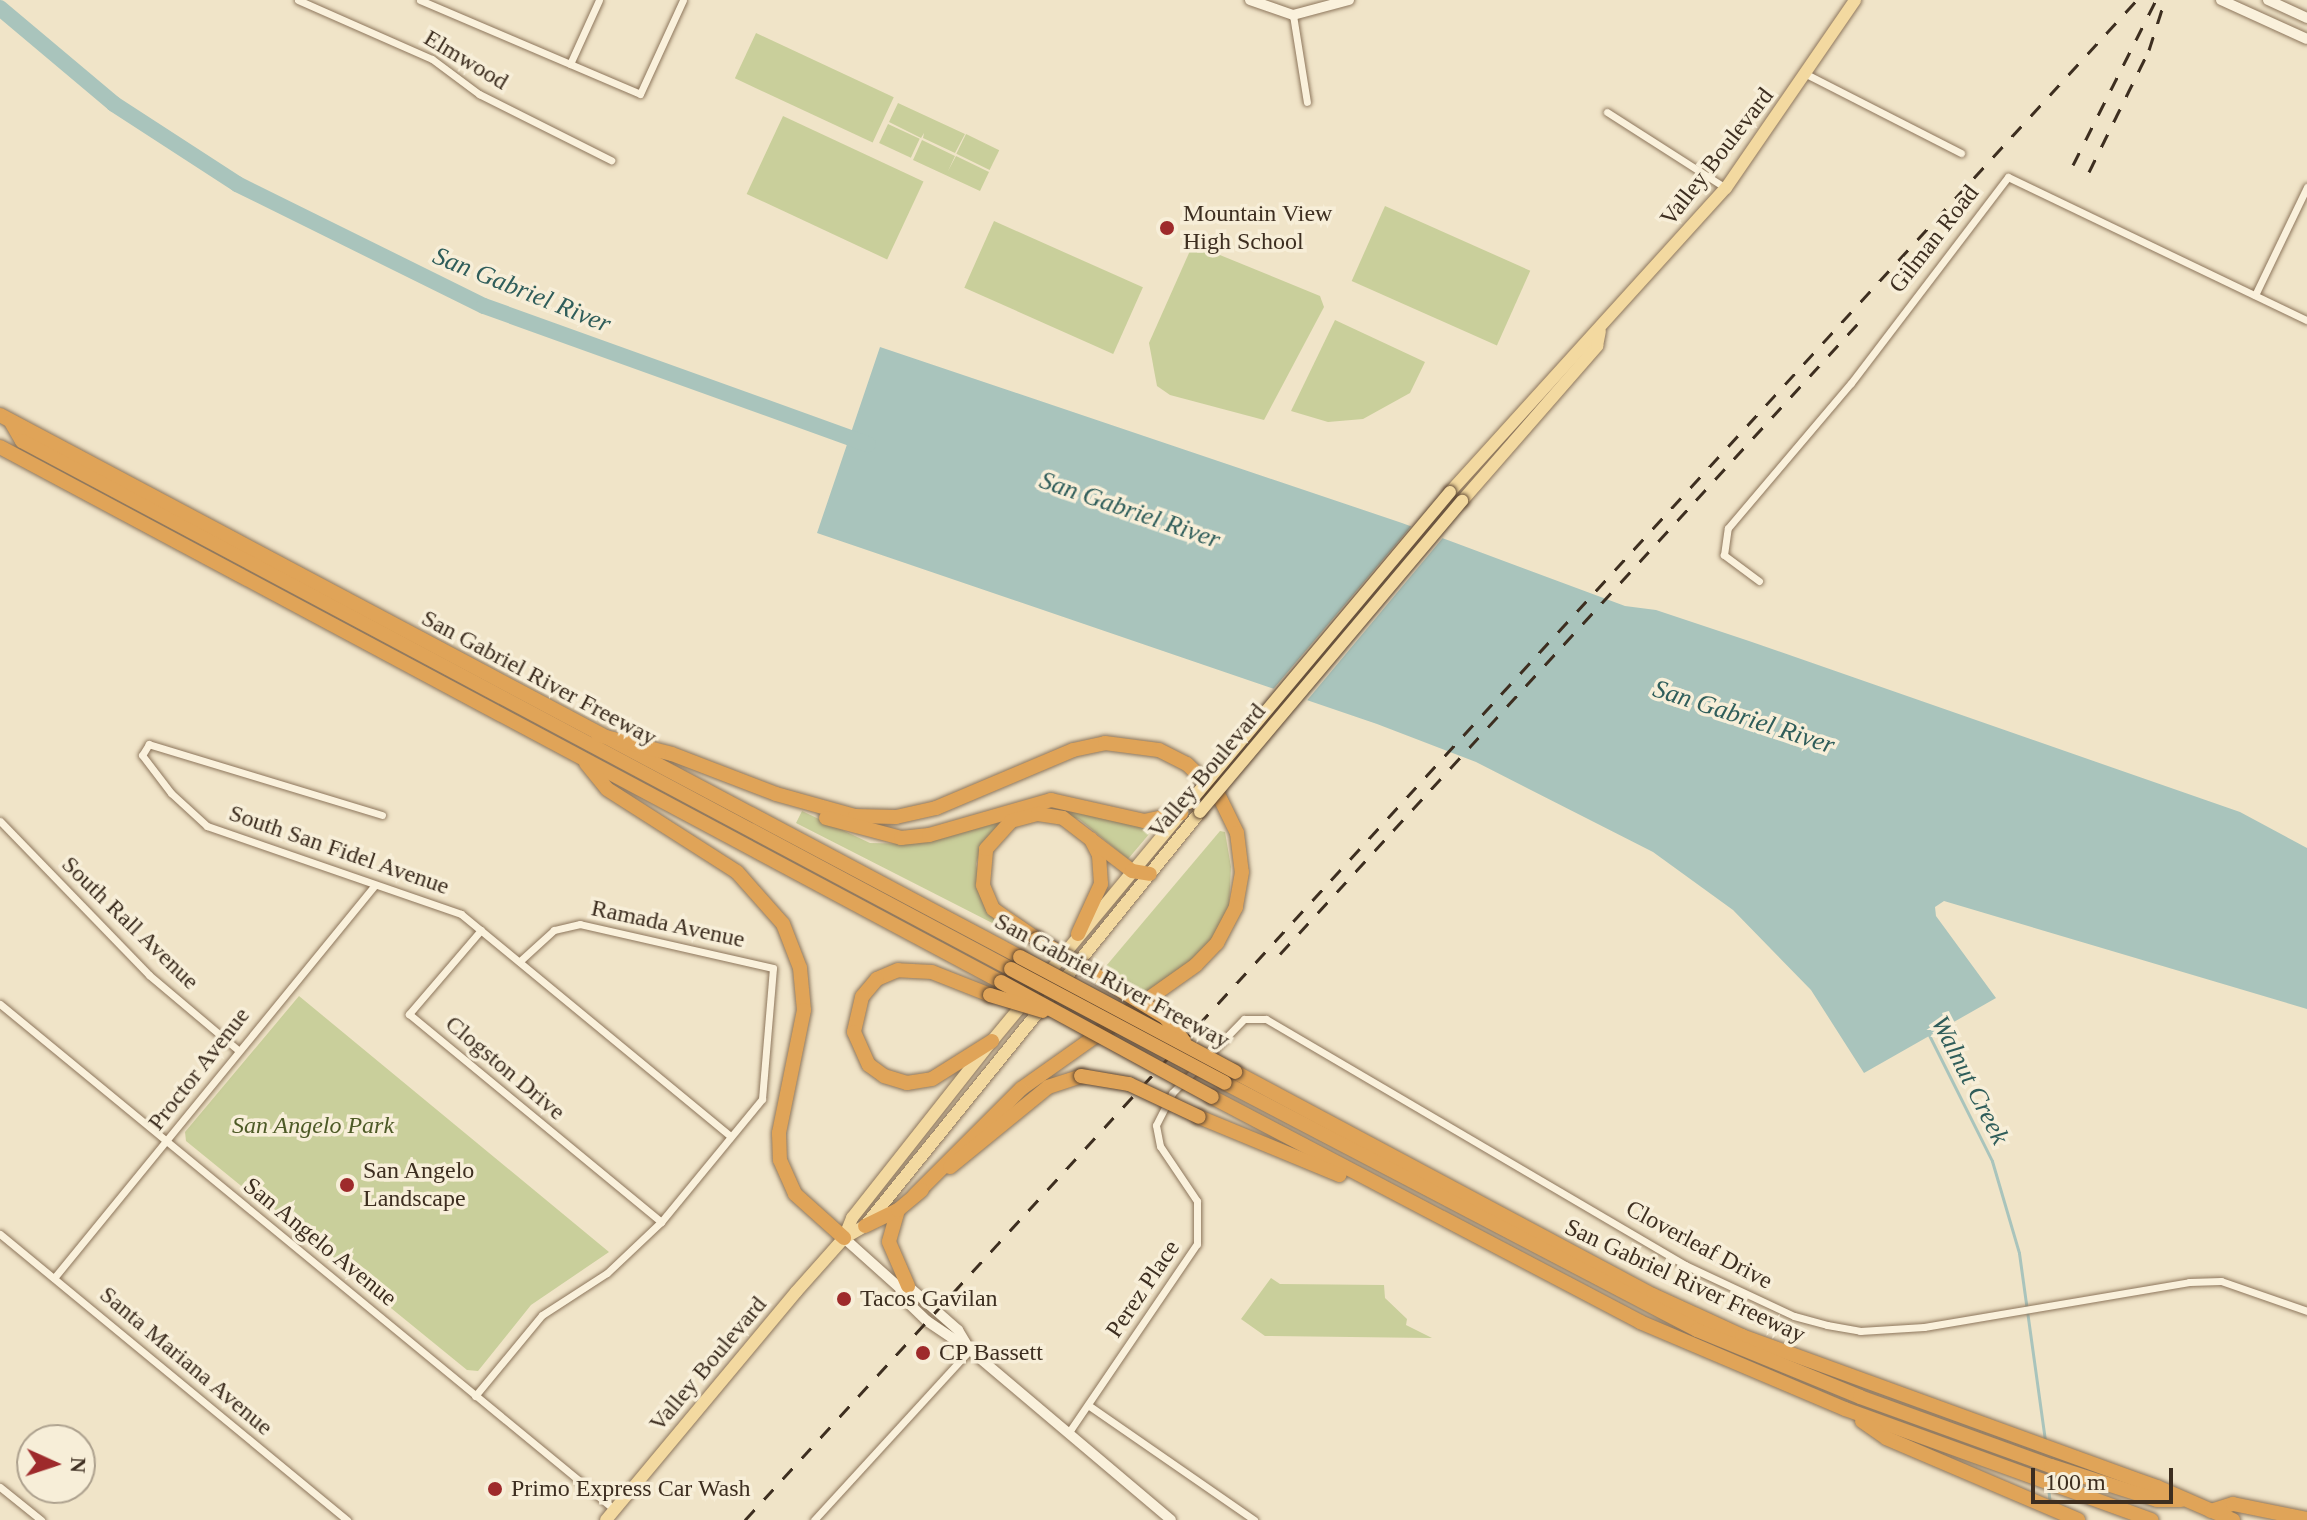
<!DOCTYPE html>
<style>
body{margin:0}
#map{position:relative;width:2307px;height:1520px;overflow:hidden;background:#f0e4c8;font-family:"Times New Roman",serif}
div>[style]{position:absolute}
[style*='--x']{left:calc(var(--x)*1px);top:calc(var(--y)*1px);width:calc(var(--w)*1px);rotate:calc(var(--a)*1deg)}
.green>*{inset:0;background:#c9cf9b;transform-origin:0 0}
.water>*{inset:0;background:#a9c4bc}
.pier>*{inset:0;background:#f0e4c8}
.stream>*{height:3px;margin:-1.5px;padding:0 1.5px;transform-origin:1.5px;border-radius:1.5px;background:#a9c4bc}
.river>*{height:16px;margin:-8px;padding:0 8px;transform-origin:8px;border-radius:8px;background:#a9c4bc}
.roads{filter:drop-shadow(0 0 2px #8d765c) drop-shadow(0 0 2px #8d765c)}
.street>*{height:7px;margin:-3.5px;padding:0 3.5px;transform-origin:3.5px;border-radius:3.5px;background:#faf1dc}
.secondary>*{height:10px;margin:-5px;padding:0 5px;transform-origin:5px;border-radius:5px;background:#faf1dc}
.primary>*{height:12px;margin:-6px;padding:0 6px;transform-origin:6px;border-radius:6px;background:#f3d9a0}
.highway>*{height:14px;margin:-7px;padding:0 7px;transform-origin:7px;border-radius:7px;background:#e0a458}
.rail>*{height:3px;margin-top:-1.5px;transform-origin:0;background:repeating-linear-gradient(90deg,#3d2e20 0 14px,transparent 0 28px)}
.bridges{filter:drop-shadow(0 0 2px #5b4430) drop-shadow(0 0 2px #5b4430)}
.primary-bridge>*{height:12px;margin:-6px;padding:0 6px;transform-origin:6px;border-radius:6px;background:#f3d9a0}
.highway-bridge>*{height:14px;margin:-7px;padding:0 7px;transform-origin:7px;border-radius:7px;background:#e0a458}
.dots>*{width:22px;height:22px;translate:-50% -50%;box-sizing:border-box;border:4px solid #f7eed8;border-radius:50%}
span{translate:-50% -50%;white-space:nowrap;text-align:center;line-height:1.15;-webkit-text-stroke:7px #f7eed8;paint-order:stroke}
.street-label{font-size:24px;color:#3d2e20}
.poi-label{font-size:24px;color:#3d2e20}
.left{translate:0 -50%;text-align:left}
.park-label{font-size:24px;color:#4d5a26;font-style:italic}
.water-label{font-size:26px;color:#2f5d5a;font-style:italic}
.north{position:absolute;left:16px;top:1424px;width:80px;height:80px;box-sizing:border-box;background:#f7eed8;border:2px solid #ada18e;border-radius:50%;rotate:93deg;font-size:22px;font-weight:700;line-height:32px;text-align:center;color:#3d2e20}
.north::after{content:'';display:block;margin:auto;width:28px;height:36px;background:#9e2a2b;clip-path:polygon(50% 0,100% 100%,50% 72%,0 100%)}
.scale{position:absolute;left:2031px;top:1468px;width:142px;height:36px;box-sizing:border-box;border:4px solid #3d2e20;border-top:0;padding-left:10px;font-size:24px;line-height:28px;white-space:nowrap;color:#3d2e20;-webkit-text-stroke:6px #f7eed8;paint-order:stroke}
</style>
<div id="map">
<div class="green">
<i style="left:756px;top:33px;width:152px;height:50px;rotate:25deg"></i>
<i style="clip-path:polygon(898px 103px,965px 134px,955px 153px,923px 138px,924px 133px,921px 138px,889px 122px)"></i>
<i style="left:783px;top:116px;width:155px;height:86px;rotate:25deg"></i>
<i style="left:888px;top:124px;width:35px;height:21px;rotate:25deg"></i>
<i style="left:966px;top:134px;width:37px;height:22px;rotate:26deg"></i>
<i style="clip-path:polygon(922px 140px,955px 156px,948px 171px,956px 156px,989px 172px,980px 191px,913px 160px)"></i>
<i style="left:1385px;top:206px;width:159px;height:82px;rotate:24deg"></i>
<i style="left:994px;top:221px;width:163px;height:73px;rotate:24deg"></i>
<i style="clip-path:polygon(1193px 244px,1320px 296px,1324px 307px,1264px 420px,1170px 395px,1157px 386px,1149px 343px)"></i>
<i style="clip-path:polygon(1335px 320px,1425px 362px,1410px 393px,1363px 419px,1328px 422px,1291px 411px)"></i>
<i style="clip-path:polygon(1050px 806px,1156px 826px,1128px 859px,1079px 819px,1036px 810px,980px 851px,976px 864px,984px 906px,1004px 929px,796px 823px,802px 811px,870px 843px,915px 844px)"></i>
<i style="clip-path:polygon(1220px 831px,1225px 832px,1231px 867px,1229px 909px,1221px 928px,1194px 960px,1139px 998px,1101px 972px)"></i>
<i style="clip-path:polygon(299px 996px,609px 1252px,531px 1305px,478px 1371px,467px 1370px,186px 1141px,185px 1132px)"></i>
<i style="clip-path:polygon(1271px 1278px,1280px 1284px,1384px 1285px,1385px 1298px,1407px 1319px,1406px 1325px,1432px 1338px,1265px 1336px,1241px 1319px)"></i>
</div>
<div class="water">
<i style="clip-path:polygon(880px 347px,1402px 523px,1625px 606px,1656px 610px,1749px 641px,2240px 812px,2307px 848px,2307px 1009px,1944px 901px,1935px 907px,1936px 916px,1996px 998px,1864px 1073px,1811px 990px,1733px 910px,1653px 852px,1476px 762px,1377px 724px,817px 533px)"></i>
</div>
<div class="pier">
<i style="clip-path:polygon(1414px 523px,1446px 534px,1304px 704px,1270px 693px)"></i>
</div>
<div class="stream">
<i style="--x:1928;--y:1033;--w:143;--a:63.4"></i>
<i style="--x:1992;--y:1161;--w:96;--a:73.6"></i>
<i style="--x:2019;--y:1253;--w:189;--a:82.1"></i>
<i style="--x:2048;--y:1488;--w:16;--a:83"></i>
</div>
<div class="river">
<i style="--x:0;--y:8;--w:149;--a:40.1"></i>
<i style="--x:114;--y:104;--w:147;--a:33"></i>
<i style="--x:237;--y:184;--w:275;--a:26.3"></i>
<i style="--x:484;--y:306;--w:408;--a:19.8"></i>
</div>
<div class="roads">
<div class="street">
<i style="--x:298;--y:0;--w:146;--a:23.8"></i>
<i style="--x:432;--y:59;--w:59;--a:36.7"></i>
<i style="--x:479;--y:94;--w:148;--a:26.6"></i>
<i style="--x:420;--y:0;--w:239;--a:23.1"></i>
<i style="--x:640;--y:94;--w:103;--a:-65.4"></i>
<i style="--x:1293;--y:15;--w:88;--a:80.9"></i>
<i style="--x:570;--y:64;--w:70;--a:-65.6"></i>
<i style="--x:1806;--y:74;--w:174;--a:27"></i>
<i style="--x:1607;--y:112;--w:141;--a:32.6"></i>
<i style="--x:2255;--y:295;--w:120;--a:-64.3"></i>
<i style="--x:1759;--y:581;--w:44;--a:-143.4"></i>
<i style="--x:1724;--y:555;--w:27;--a:-82"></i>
<i style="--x:1728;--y:528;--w:190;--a:-49.7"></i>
<i style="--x:1851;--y:383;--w:259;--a:-52.7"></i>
<i style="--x:2008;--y:177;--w:331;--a:25.6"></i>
<i style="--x:382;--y:815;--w:244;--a:-163.1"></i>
<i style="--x:149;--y:744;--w:13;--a:122"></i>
<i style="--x:142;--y:755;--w:48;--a:52.7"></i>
<i style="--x:171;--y:793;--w:49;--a:42.5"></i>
<i style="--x:207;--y:826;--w:269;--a:19.1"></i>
<i style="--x:461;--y:914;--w:349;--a:39.5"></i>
<i style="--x:0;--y:821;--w:214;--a:45.9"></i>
<i style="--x:149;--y:975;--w:115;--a:40.1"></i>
<i style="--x:481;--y:930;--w:111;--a:130.6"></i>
<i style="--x:409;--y:1014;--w:327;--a:39.5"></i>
<i style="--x:0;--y:1004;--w:796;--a:39.45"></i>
<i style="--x:1207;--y:1057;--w:53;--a:-45.8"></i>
<i style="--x:1244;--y:1019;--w:22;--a:0"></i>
<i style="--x:1266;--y:1019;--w:486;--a:30.4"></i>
<i style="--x:1685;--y:1265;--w:120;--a:25.1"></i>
<i style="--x:1794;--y:1316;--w:34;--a:15"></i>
<i style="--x:1827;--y:1325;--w:34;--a:10"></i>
<i style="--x:1860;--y:1331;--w:64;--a:-3.6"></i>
<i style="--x:1924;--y:1327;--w:269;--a:-9.6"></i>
<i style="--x:2189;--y:1282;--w:32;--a:-2"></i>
<i style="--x:2221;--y:1281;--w:91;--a:19.2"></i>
<i style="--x:0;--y:1234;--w:450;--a:39.5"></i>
<i style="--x:54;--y:1278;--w:507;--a:-50.76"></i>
<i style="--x:475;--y:1396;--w:105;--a:-50.4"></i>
<i style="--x:542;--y:1315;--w:77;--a:-32.9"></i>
<i style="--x:607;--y:1273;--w:74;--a:-43.4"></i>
<i style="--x:661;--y:1222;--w:159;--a:-50.6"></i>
<i style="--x:762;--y:1099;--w:131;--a:-85.2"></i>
<i style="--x:773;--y:968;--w:198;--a:-167.2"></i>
<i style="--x:580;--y:924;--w:27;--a:167"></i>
<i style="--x:554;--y:930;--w:47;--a:137.6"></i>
<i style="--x:1088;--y:1405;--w:202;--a:34.7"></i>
<i style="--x:1069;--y:1432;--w:227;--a:-55.8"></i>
<i style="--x:1197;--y:1244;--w:43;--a:-90"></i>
<i style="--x:1197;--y:1201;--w:66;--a:-123.9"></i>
<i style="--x:1160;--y:1146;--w:21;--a:-101"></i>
<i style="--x:1156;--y:1125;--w:36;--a:-63"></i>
<i style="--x:1172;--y:1093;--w:34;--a:-45"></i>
<i style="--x:0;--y:1487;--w:53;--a:38.8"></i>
<i style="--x:814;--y:1520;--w:231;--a:-47.5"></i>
</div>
<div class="secondary">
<i style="--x:1250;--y:0;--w:46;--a:19.2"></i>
<i style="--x:1293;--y:15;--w:58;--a:-15"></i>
<i style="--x:2221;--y:0;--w:94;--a:24.4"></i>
<i style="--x:2268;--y:0;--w:43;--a:24.8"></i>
<i style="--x:844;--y:1238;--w:76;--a:41.8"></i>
<i style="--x:901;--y:1289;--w:6;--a:99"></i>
<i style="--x:900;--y:1295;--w:37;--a:44"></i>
<i style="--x:927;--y:1321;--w:52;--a:34"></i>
<i style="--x:970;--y:1350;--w:263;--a:40.2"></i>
<i style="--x:904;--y:1288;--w:4;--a:-27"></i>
<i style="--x:908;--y:1286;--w:67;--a:41.3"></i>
<i style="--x:958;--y:1330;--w:21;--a:59"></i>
</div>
<div class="primary">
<i style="--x:1450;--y:492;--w:411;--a:-47.8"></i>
<i style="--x:1726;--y:188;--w:228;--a:-55.5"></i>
<i style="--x:1462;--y:501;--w:206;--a:-48.9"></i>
<i style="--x:1597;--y:346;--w:15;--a:-79"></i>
<i style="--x:844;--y:1238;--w:22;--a:-68"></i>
<i style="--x:852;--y:1218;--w:226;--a:-51.7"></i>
<i style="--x:992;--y:1041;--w:298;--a:-50.3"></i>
<i style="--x:606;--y:1520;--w:297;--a:-50.2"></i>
<i style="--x:796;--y:1292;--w:72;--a:-48.4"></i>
<i style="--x:844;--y:1238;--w:24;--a:-30"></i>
<i style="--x:865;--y:1226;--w:533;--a:-51.02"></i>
</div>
<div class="highway">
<i style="--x:0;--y:415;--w:1155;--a:27.98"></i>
<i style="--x:11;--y:422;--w:22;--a:60"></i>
<i style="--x:22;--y:441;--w:1121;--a:28.1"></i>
<i style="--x:0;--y:447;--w:1135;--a:28.12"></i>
<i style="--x:598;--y:735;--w:76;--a:14.4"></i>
<i style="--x:672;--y:754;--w:111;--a:21"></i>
<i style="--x:776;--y:794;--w:82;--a:15.6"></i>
<i style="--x:855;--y:816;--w:41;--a:1.4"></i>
<i style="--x:896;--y:817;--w:41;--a:-12.7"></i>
<i style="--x:936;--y:808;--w:149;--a:-22.9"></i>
<i style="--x:1073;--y:750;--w:33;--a:-12"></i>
<i style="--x:1105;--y:743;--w:54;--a:7.4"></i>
<i style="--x:1159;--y:750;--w:31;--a:27"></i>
<i style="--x:1187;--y:764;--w:43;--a:44.1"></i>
<i style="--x:1218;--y:794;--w:43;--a:64"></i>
<i style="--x:1237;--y:833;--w:39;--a:83"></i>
<i style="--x:1242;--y:872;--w:36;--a:100"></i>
<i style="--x:1236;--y:907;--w:41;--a:117.8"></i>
<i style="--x:1217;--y:943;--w:30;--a:134"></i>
<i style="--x:1196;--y:965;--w:214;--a:144.7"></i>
<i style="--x:1021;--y:1089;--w:150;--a:135"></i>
<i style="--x:586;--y:763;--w:33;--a:51"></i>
<i style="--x:607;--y:789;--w:154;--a:32.6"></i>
<i style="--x:737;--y:872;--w:69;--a:48.5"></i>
<i style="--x:783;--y:924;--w:47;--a:68.9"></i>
<i style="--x:800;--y:968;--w:42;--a:84.6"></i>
<i style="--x:804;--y:1010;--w:126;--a:101.5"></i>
<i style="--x:779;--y:1133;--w:27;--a:88"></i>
<i style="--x:780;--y:1160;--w:37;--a:66"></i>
<i style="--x:795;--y:1194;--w:66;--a:41.9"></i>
<i style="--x:826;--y:818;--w:78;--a:14.9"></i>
<i style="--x:901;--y:838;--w:28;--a:-6"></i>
<i style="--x:929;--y:835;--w:127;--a:-16"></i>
<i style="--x:1051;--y:800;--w:95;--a:12.7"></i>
<i style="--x:1144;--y:821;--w:38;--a:-12"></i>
<i style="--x:1078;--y:934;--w:55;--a:-65.3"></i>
<i style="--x:1101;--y:884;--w:29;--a:-94"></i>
<i style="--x:1099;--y:855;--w:18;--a:-117"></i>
<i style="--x:1037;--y:939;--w:53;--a:-145.7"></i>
<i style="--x:993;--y:909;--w:26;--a:-113"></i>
<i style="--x:983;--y:885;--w:36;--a:-85"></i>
<i style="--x:986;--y:849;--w:38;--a:-48"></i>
<i style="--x:1011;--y:821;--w:28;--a:-15"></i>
<i style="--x:1038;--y:814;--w:25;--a:9"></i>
<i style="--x:1063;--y:818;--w:87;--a:37.5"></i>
<i style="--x:1132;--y:871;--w:18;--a:9"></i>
<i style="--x:990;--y:995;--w:62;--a:-158.4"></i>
<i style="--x:932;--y:972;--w:34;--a:-177"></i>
<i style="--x:898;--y:970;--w:23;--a:157"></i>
<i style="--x:877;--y:979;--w:23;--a:130"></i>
<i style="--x:862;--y:997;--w:36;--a:103"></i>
<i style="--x:854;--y:1032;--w:36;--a:66"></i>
<i style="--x:869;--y:1065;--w:19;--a:36"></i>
<i style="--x:884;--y:1076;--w:24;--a:17"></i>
<i style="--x:907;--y:1083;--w:25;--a:-9"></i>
<i style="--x:932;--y:1079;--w:71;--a:-32.3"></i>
<i style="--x:1235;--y:1072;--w:474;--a:28.1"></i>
<i style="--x:1653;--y:1295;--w:98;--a:24.7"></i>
<i style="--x:1742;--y:1336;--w:442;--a:20"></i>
<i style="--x:2157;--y:1487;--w:83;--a:23.5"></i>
<i style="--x:1225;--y:1083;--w:533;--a:27.62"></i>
<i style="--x:1697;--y:1330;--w:176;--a:22.3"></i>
<i style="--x:1860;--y:1397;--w:203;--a:19.9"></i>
<i style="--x:2051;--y:1466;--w:111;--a:17.8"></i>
<i style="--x:2157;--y:1500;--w:24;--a:0"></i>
<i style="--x:1212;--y:1097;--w:484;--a:27.7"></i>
<i style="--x:1640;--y:1322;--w:223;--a:23"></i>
<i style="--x:1845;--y:1409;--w:326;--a:19.9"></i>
<i style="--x:1199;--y:1117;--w:152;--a:22.4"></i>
<i style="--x:950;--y:1167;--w:127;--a:-39.2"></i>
<i style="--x:1048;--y:1087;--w:35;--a:-18"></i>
<i style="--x:898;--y:1210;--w:33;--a:106"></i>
<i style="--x:889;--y:1242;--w:48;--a:66.6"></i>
<i style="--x:865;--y:1226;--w:37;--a:-26"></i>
<i style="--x:898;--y:1210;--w:31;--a:-40"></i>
<i style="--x:1862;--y:1421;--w:29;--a:35"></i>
<i style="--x:1886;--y:1438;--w:209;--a:23.1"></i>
<i style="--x:2211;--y:1511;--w:23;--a:-18"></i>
<i style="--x:2233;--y:1504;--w:76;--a:11.5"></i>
</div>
</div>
<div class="rail">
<i style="--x:2073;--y:165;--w:185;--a:-63.3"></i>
<i style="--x:2089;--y:172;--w:136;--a:-63.8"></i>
<i style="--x:2149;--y:50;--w:52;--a:-72.3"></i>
<i style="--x:1280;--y:954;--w:864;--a:-47.49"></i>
<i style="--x:745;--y:1520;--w:2061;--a:-47.52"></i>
</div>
<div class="bridges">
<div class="primary-bridge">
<i style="--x:1189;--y:803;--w:406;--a:-50"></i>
<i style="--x:1200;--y:812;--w:407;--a:-49.9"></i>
</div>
<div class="highway-bridge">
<i style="--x:1037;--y:939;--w:150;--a:31.4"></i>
<i style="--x:1165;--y:1017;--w:31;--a:52"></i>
<i style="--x:1020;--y:957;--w:244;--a:28.1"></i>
<i style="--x:1011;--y:969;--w:242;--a:28"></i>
<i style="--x:1001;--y:982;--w:240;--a:28.6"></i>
<i style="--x:990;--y:995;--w:55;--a:16.8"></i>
<i style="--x:1081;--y:1076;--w:49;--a:9.5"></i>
<i style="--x:1129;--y:1084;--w:77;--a:25.2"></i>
</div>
</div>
<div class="dots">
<i style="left:1167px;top:228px;background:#9e2a2b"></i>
<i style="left:347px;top:1185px;background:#9e2a2b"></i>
<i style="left:844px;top:1299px;background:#9e2a2b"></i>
<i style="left:923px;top:1353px;background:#9e2a2b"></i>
<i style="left:495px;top:1489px;background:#9e2a2b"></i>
</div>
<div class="street-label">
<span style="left:466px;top:60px;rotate:31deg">Elmwood</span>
<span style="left:1717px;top:157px;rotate:-52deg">Valley Boulevard</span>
<span style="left:1934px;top:239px;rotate:-52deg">Gilman Road</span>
<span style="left:539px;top:678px;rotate:28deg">San Gabriel River Freeway</span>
<span style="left:1207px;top:771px;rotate:-50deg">Valley Boulevard</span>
<span style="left:339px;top:850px;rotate:19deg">South San Fidel Avenue</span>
<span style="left:130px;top:923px;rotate:44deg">South Rall Avenue</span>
<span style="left:668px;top:924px;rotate:12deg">Ramada Avenue</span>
<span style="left:1112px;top:981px;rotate:28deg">San Gabriel River Freeway</span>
<span style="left:505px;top:1068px;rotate:40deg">Clogston Drive</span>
<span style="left:199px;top:1069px;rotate:-52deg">Proctor Avenue</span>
<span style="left:320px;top:1242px;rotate:39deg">San Angelo Avenue</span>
<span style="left:1699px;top:1245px;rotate:28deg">Cloverleaf Drive</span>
<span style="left:1685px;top:1281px;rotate:25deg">San Gabriel River Freeway</span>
<span style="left:1143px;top:1289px;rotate:-56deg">Perez Place</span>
<span style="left:186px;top:1361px;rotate:40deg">Santa Mariana Avenue</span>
<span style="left:708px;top:1364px;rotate:-50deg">Valley Boulevard</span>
</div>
<div class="poi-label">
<span class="left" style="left:1183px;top:228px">Mountain View<br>High School</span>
<span class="left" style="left:363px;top:1185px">San Angelo<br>Landscape</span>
<span class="left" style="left:860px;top:1299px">Tacos Gavilan</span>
<span class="left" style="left:939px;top:1353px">CP Bassett</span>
<span class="left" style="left:511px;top:1489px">Primo Express Car Wash</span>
</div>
<div class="park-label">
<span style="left:313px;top:1126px">San Angelo Park</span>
</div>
<div class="water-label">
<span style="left:522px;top:290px;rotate:22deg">San Gabriel River</span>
<span style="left:1130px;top:510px;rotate:19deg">San Gabriel River</span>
<span style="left:1744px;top:717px;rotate:18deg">San Gabriel River</span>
<span style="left:1970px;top:1080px;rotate:63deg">Walnut Creek</span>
</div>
<div class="north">N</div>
<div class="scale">100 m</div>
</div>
